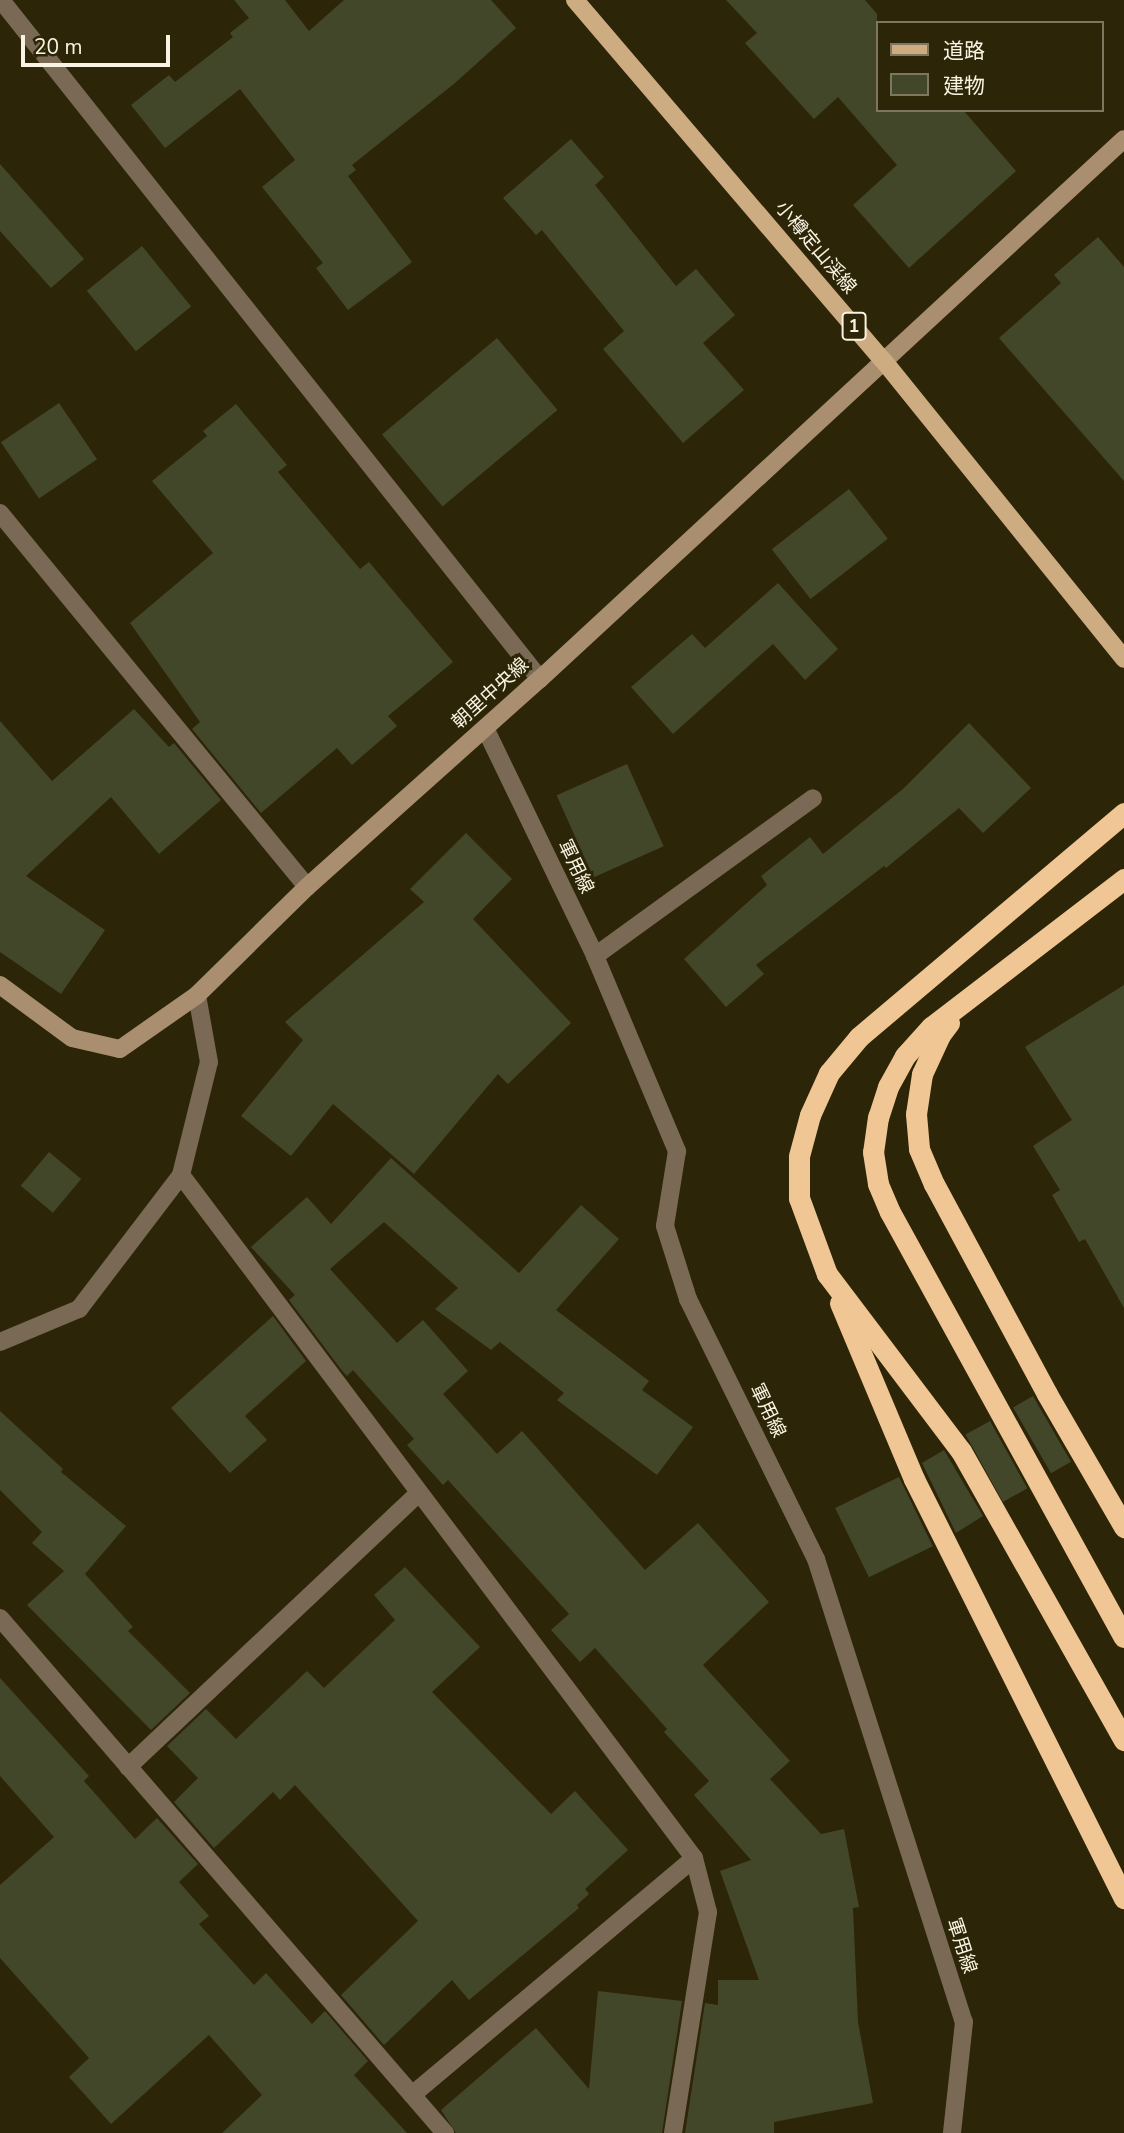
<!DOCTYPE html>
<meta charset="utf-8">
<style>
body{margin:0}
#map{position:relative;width:1124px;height:2133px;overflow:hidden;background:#2d2507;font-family:"Nunito Sans","Noto Sans JP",sans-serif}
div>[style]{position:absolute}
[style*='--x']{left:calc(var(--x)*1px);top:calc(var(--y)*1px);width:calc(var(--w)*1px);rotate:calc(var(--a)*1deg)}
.building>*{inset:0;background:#434729;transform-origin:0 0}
.street>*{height:18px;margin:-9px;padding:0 9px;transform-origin:9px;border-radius:9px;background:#796955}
.secondary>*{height:18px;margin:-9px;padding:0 9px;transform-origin:9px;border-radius:9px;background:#a98f6f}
.primary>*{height:18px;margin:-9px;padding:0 9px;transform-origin:9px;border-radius:9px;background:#ceac82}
.highway>*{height:21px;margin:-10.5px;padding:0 10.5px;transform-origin:10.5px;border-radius:10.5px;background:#f0c794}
span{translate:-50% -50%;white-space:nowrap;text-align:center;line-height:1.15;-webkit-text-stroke:6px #2d2507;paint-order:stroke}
.shield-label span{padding:2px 5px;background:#2d2507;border:2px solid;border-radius:5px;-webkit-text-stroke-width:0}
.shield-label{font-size:18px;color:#f8f3e2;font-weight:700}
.street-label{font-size:19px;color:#f8f3e2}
.legend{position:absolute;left:876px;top:21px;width:228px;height:91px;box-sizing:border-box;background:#2d2507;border:2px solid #7e775f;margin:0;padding:9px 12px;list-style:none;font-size:21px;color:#f8f3e2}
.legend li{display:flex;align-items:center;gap:14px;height:35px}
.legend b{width:35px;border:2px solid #7e775f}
.scale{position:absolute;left:21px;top:35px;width:149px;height:32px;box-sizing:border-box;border:4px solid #f8f3e2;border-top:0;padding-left:9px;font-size:21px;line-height:24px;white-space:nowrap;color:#f8f3e2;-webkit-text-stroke:5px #2d2507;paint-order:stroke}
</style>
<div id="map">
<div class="building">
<i style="clip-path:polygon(234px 0,285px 0,309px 31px,344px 0,491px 0,516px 28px,455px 83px,352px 165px,356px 170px,348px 176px,412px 262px,348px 310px,316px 268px,323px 263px,262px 187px,295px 160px,240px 89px,165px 148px,131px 105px,169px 75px,175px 82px,233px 37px,230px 33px,249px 18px)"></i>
<i style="clip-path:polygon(726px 0,865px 0,877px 14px,877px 110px,963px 110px,1016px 171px,909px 268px,853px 205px,897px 165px,838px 97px,814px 119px,745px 43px,757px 33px)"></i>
<i style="clip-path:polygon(571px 139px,604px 177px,595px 185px,676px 286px,696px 269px,735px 315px,703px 343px,744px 390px,683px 443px,603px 349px,624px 331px,542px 230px,536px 235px,503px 198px)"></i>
<i style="clip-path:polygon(0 164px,84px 259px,51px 288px,0 231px)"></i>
<i style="clip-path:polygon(1098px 237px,1124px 267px,1124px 481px,999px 338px,1061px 283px,1054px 275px)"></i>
<i style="left:142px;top:246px;width:78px;height:71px;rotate:51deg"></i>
<i style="left:497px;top:338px;width:94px;height:150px;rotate:50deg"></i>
<i style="left:59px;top:403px;width:68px;height:70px;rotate:56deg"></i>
<i style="clip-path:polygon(236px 404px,287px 465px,278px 472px,360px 569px,369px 562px,453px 662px,388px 716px,397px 726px,352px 765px,337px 748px,261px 813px,192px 729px,200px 722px,130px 623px,213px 553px,152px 481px,207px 436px,203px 431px)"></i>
<i style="left:849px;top:489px;width:63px;height:98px;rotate:52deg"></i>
<i style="clip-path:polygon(778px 583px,838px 649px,805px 680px,773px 644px,673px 734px,631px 687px,692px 634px,705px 648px)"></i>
<i style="clip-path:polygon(134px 709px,169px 747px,174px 743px,221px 800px,159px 854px,111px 797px,26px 876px,105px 930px,61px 994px,0 952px,0 721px,52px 781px)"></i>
<i style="clip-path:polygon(969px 723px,1031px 788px,983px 833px,959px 808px,886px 868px,884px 866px,756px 965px,764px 974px,726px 1007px,684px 959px,767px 885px,761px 876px,810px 837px,823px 854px,904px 788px)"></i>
<i style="left:627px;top:764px;width:90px;height:77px;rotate:66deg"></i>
<i style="clip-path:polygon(466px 833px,512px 879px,473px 919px,571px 1023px,508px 1084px,498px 1074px,414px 1174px,333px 1104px,291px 1156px,241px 1116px,303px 1040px,285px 1022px,424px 902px,410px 889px)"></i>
<i style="clip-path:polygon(1124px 985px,1124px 1308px,1085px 1239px,1079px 1242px,1052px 1195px,1060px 1190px,1033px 1146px,1072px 1120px,1025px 1047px)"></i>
<i style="left:49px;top:1152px;width:42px;height:44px;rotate:40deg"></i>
<i style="clip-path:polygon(391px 1158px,519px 1273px,581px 1205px,619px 1239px,556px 1310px,649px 1381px,642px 1390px,693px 1427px,657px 1475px,557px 1400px,564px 1393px,500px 1342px,491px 1350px,435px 1309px,458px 1288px,384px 1222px,330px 1269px,397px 1343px,423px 1320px,468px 1371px,443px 1394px,497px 1454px,522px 1431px,645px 1570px,698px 1523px,769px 1602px,703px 1665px,790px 1761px,770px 1779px,821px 1834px,844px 1829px,859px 1907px,853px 1908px,858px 2022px,873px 2103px,774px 2122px,774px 2133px,685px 2133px,705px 2003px,718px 2005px,718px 1980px,759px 1980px,720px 1871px,751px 1860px,694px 1795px,709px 1781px,664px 1732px,667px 1729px,595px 1648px,580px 1662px,551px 1630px,569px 1614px,448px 1480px,443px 1485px,407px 1445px,414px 1439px,353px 1370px,347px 1376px,343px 1372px,289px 1300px,295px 1295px,251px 1247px,307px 1197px,331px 1224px)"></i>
<i style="clip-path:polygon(273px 1316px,306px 1361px,245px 1416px,267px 1440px,230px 1473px,171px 1408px)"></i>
<i style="left:1033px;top:1396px;width:76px;height:23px;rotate:60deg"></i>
<i style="clip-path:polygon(0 1411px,63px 1469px,61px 1472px,126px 1526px,85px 1574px,133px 1627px,128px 1631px,190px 1693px,151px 1730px,27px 1605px,64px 1571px,32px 1543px,42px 1532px,0 1490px)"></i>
<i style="left:990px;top:1421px;width:77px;height:28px;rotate:61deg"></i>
<i style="clip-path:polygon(944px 1450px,983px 1516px,956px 1533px,922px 1463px)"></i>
<i style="left:899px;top:1477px;width:77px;height:71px;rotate:64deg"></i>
<i style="clip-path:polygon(405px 1567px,480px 1647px,432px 1692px,551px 1814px,575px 1791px,628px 1850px,585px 1889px,589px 1894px,577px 1905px,579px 1908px,469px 2000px,452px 1980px,384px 2045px,341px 1995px,418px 1921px,295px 1785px,280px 1800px,273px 1792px,214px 1848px,174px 1802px,198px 1778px,167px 1746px,206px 1709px,236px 1739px,307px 1671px,324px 1688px,395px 1620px,374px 1595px)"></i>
<i style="clip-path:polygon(0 1678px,89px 1776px,84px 1781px,135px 1839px,157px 1818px,198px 1864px,179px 1882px,209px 1916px,199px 1924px,254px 1985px,266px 1973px,312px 2024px,325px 2011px,368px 2061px,354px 2075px,407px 2133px,222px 2133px,262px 2095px,209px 2035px,111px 2124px,69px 2077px,89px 2058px,0 1958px,0 1885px,54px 1837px,0 1776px)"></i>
<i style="clip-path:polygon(598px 1991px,682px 2001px,662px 2133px,456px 2133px,441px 2110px,536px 2028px,589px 2089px)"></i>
</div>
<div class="street">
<i style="--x:1;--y:0;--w:867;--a:51.56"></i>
<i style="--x:0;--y:513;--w:484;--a:50.6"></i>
<i style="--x:485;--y:728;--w:253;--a:64.2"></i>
<i style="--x:595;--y:956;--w:212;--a:67.2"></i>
<i style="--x:677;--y:1151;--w:76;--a:99.1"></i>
<i style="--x:665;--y:1226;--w:77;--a:72.5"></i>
<i style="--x:688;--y:1299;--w:290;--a:63.8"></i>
<i style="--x:816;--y:1559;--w:486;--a:72.3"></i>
<i style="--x:964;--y:2022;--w:112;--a:96.2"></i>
<i style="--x:595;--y:956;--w:269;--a:-35.9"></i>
<i style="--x:181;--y:1175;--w:854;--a:53.09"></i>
<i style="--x:694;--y:1858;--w:56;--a:75.5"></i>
<i style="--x:708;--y:1912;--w:224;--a:99"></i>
<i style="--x:0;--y:1342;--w:86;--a:-22.7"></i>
<i style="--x:79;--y:1309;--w:168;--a:-52.7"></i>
<i style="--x:181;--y:1175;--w:116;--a:-76.1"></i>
<i style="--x:209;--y:1062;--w:68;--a:-100.2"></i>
<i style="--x:0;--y:1618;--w:681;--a:49.17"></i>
<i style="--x:128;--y:1767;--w:398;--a:-43.3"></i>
<i style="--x:412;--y:2095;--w:368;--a:-40"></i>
</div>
<div class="secondary">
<i style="--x:0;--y:985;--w:89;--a:36.4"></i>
<i style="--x:72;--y:1038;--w:49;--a:12.9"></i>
<i style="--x:120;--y:1049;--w:94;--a:-35"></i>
<i style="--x:197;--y:995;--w:154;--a:-44.5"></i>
<i style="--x:307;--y:887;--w:312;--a:-41.8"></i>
<i style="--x:540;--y:679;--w:795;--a:-42.76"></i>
</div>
<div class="primary">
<i style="--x:575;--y:0;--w:474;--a:49.5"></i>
<i style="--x:883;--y:360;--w:384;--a:51.1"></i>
</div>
<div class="highway">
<i style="--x:1124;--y:813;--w:347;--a:139.8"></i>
<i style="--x:859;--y:1037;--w:47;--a:129.8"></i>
<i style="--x:829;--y:1073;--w:46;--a:114.3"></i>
<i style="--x:810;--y:1115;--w:42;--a:105"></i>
<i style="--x:799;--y:1156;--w:42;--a:90"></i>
<i style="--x:799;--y:1198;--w:81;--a:69.8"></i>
<i style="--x:827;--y:1274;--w:222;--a:52.9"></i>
<i style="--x:961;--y:1451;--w:332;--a:60.6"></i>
<i style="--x:1124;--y:879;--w:243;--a:142.5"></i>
<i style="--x:931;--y:1027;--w:39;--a:132"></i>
<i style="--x:905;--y:1056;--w:35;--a:119"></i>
<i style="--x:888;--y:1087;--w:32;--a:108"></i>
<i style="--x:878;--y:1117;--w:35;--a:98"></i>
<i style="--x:873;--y:1152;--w:32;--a:81"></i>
<i style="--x:878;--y:1184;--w:30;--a:67"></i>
<i style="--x:890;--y:1212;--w:485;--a:61.2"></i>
<i style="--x:949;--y:1023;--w:15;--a:127"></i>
<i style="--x:940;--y:1035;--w:43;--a:114.8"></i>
<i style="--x:922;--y:1074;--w:40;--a:98.5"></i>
<i style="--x:916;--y:1114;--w:35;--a:85"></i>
<i style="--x:919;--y:1149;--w:38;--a:67"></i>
<i style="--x:934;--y:1184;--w:238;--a:61.7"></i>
<i style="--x:1047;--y:1394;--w:154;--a:59.9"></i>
<i style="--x:840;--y:1303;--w:191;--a:67.2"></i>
<i style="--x:914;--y:1479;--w:469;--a:63.4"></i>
</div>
<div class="shield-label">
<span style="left:854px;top:326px">1</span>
</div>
<div class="street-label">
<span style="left:815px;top:248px;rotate:50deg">小樽定山渓線</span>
<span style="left:491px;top:694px;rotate:-42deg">朝里中央線</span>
<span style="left:575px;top:867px;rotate:64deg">軍用線</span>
<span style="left:767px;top:1411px;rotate:64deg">軍用線</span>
<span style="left:961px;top:1946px;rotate:72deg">軍用線</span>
</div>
<ul class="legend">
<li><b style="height:9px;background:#ceac82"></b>道路</li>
<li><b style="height:19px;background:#434729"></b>建物</li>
</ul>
<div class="scale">20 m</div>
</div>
